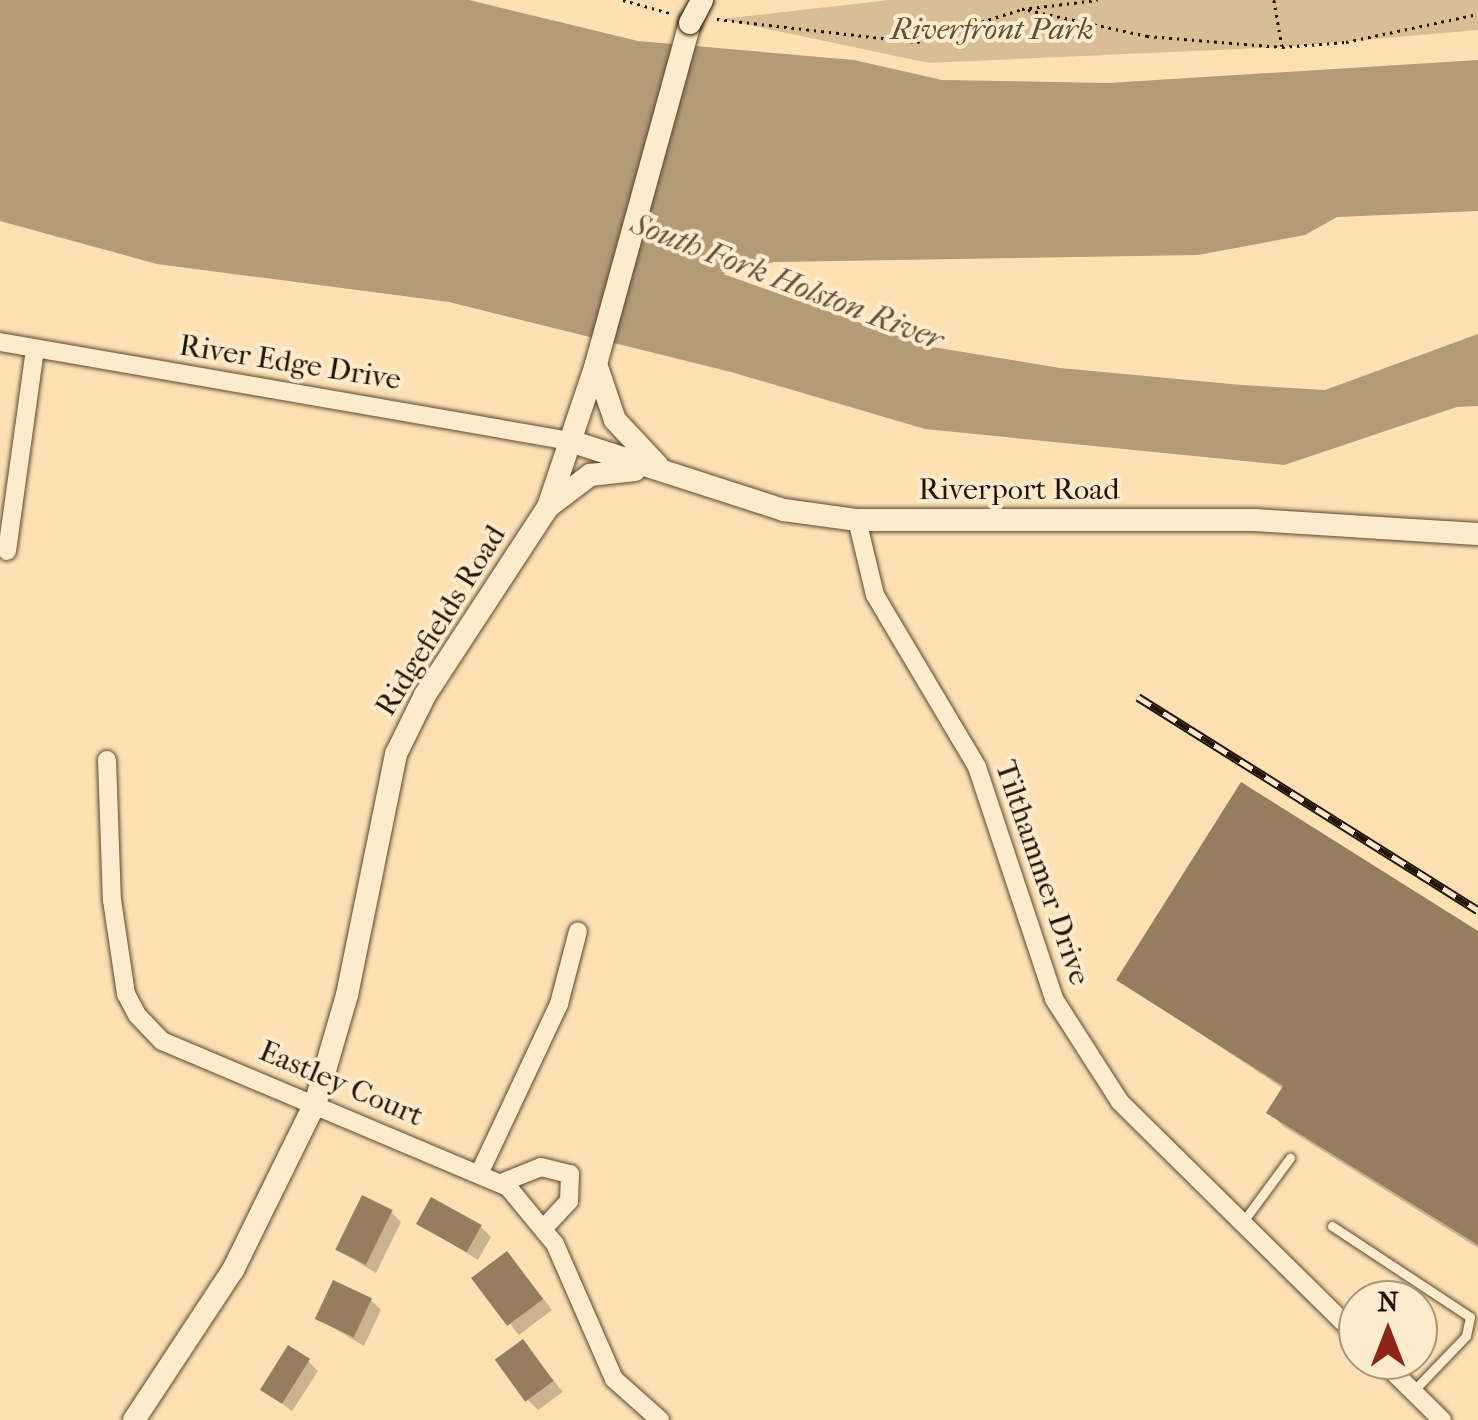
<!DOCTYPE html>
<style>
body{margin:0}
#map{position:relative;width:1478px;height:1420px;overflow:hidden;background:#fee0b3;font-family:"IM FELL French Canon",serif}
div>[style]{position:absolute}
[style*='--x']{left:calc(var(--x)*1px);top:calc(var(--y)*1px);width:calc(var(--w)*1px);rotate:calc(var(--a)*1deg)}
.green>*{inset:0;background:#d8bd95}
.water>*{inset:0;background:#b39b78}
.shadow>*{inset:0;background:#0003}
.building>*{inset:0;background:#947e5f;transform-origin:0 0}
.path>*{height:2.5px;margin-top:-1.25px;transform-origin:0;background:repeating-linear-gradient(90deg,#211404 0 2.5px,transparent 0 7.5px)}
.roads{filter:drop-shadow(0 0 2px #584730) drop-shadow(0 0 2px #584730)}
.lane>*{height:9px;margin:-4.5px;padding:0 4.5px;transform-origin:4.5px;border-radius:4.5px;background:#feebce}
.street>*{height:18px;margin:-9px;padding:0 9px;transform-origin:9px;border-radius:9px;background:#feebce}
.secondary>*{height:22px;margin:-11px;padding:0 11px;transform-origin:11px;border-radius:11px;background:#feebce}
.rail>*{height:9px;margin-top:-4.5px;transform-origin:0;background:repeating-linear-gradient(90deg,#feebce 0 15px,#211404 0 30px);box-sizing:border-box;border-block:2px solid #211404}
.bridges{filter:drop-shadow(0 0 2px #211404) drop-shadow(0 0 2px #211404)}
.secondary-bridge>*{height:22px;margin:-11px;padding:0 11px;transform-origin:11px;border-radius:11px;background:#feebce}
span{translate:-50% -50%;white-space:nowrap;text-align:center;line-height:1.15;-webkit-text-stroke:8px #feebce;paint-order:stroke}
.park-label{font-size:30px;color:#614f37;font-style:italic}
.street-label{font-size:30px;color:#211404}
.water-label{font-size:32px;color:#635138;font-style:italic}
.north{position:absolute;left:1338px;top:1280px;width:100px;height:100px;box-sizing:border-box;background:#feebce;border:2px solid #a6957d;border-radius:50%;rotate:0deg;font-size:28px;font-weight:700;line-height:40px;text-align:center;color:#211404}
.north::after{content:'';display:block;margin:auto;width:35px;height:45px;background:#8f2418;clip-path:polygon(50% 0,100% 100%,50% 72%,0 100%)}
</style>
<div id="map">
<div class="green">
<i style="clip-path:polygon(890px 0,1478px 0,1478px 30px,1282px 47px,929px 63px,721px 19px)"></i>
</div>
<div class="water">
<i style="clip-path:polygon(0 0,469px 0,638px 41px,854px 60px,942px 80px,1108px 83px,1478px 60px,1478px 211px,1337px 217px,1305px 235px,1198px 255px,774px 262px,723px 274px,926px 346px,1060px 368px,1242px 385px,1325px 390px,1478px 334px,1478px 406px,1457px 407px,1284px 465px,925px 429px,731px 372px,449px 302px,157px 264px,0 221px)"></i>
</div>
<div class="shadow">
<i style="clip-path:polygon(1478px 934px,1478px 1248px,1283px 1126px,1270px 1112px,1284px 1089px,1119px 980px)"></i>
<i style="clip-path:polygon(391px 1212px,401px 1222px,376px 1273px,338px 1250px)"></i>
<i style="clip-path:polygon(419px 1223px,481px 1227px,491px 1237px,478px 1260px)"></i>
<i style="clip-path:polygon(517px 1265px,552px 1310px,519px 1335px,474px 1279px)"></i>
<i style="clip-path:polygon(371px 1300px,381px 1310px,364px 1346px,318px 1319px)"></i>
<i style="clip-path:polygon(523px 1342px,563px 1392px,538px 1410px,528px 1400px)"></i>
<i style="clip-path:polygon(308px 1361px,318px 1371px,292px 1411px,262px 1389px)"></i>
</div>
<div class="building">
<i style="clip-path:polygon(1241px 782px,1478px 931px,1478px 1245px,1266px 1113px,1283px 1086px,1116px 980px)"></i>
<i style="left:362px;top:1195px;width:34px;height:61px;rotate:26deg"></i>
<i style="left:431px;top:1197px;width:58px;height:31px;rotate:29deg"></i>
<i style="left:507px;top:1251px;width:60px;height:45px;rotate:53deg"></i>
<i style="left:333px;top:1280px;width:43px;height:43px;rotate:25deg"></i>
<i style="left:523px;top:1339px;width:52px;height:35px;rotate:54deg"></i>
<i style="left:288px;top:1345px;width:26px;height:53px;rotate:32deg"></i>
</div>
<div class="path">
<i style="--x:623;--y:0;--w:49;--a:15.5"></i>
<i style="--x:1274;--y:0;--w:47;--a:80.1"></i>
<i style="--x:1028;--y:10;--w:122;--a:12.3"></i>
<i style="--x:1147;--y:36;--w:135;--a:4.7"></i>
<i style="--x:1282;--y:47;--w:64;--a:-4.5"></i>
<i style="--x:1346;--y:42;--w:135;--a:-12"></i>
<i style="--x:717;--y:19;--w:201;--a:6.6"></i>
<i style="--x:917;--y:42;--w:110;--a:-17.4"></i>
<i style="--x:1022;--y:9;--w:76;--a:-6.8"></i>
</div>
<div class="roads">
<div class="lane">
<i style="--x:1242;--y:1223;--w:81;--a:-53.6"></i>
<i style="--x:1332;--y:1226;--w:165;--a:33.4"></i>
<i style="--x:1470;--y:1317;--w:19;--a:102"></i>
<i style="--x:1466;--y:1336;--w:76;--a:133.9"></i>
</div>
<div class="street">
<i style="--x:0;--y:342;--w:579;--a:9.85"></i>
<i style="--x:857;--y:520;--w:77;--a:76.5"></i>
<i style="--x:875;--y:595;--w:200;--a:59.3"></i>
<i style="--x:977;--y:767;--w:244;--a:71.6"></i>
<i style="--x:1054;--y:999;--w:122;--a:57.3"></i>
<i style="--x:1120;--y:1102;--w:334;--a:44.6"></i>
<i style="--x:7;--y:551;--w:204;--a:-82.1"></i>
<i style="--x:107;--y:760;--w:140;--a:88"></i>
<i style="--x:112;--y:900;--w:95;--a:81.5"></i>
<i style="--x:126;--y:994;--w:24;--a:62"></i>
<i style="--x:137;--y:1015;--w:36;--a:46"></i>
<i style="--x:162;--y:1041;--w:376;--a:22.9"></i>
<i style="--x:508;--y:1187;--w:74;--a:50.5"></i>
<i style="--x:555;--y:1244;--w:147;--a:66.4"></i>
<i style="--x:614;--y:1379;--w:62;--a:41.7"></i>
<i style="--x:480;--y:1172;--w:186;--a:-64.8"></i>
<i style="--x:559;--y:1004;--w:75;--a:-75.4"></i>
<i style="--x:501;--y:1183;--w:43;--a:-21.8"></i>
<i style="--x:541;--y:1167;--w:30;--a:14"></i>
<i style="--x:570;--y:1174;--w:27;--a:92"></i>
<i style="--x:569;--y:1201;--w:37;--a:133"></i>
<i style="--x:1381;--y:1360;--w:86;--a:44.5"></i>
</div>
<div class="secondary">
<i style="--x:596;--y:364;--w:59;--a:71.3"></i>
<i style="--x:615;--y:420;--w:62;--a:47"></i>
<i style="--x:570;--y:441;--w:225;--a:17.9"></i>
<i style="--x:784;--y:510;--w:74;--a:7.8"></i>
<i style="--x:857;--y:520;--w:397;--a:0"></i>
<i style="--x:1254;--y:520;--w:224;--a:3.6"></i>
<i style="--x:548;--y:507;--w:53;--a:-37.3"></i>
<i style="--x:590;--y:475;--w:45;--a:-6.3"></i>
<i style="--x:134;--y:1420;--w:180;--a:-56.6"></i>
<i style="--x:233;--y:1270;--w:188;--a:-63.8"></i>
<i style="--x:316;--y:1101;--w:110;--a:-73.7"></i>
<i style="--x:347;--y:995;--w:246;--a:-78.5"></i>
<i style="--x:396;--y:754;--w:66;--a:-63.8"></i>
<i style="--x:425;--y:695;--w:225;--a:-56.8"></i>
<i style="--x:548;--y:507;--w:151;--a:-71.4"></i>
<i style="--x:596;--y:364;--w:354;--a:-74.6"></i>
</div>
</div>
<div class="rail">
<i style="--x:1138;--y:697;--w:401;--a:32.1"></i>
</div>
<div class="bridges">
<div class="secondary-bridge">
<i style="--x:690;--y:23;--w:26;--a:-62"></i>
</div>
</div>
<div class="park-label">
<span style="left:992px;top:30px">Riverfront Park</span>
</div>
<div class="street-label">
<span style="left:290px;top:363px;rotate:9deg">River Edge Drive</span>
<span style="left:1019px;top:490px">Riverport Road</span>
<span style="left:441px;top:621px;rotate:-58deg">Ridgefields Road</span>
<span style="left:1042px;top:873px;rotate:71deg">Tilthammer Drive</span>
<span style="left:341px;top:1084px;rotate:23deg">Eastley Court</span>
</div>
<div class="water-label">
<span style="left:787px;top:282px;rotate:21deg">South Fork Holston River</span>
</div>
<div class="north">N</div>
</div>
